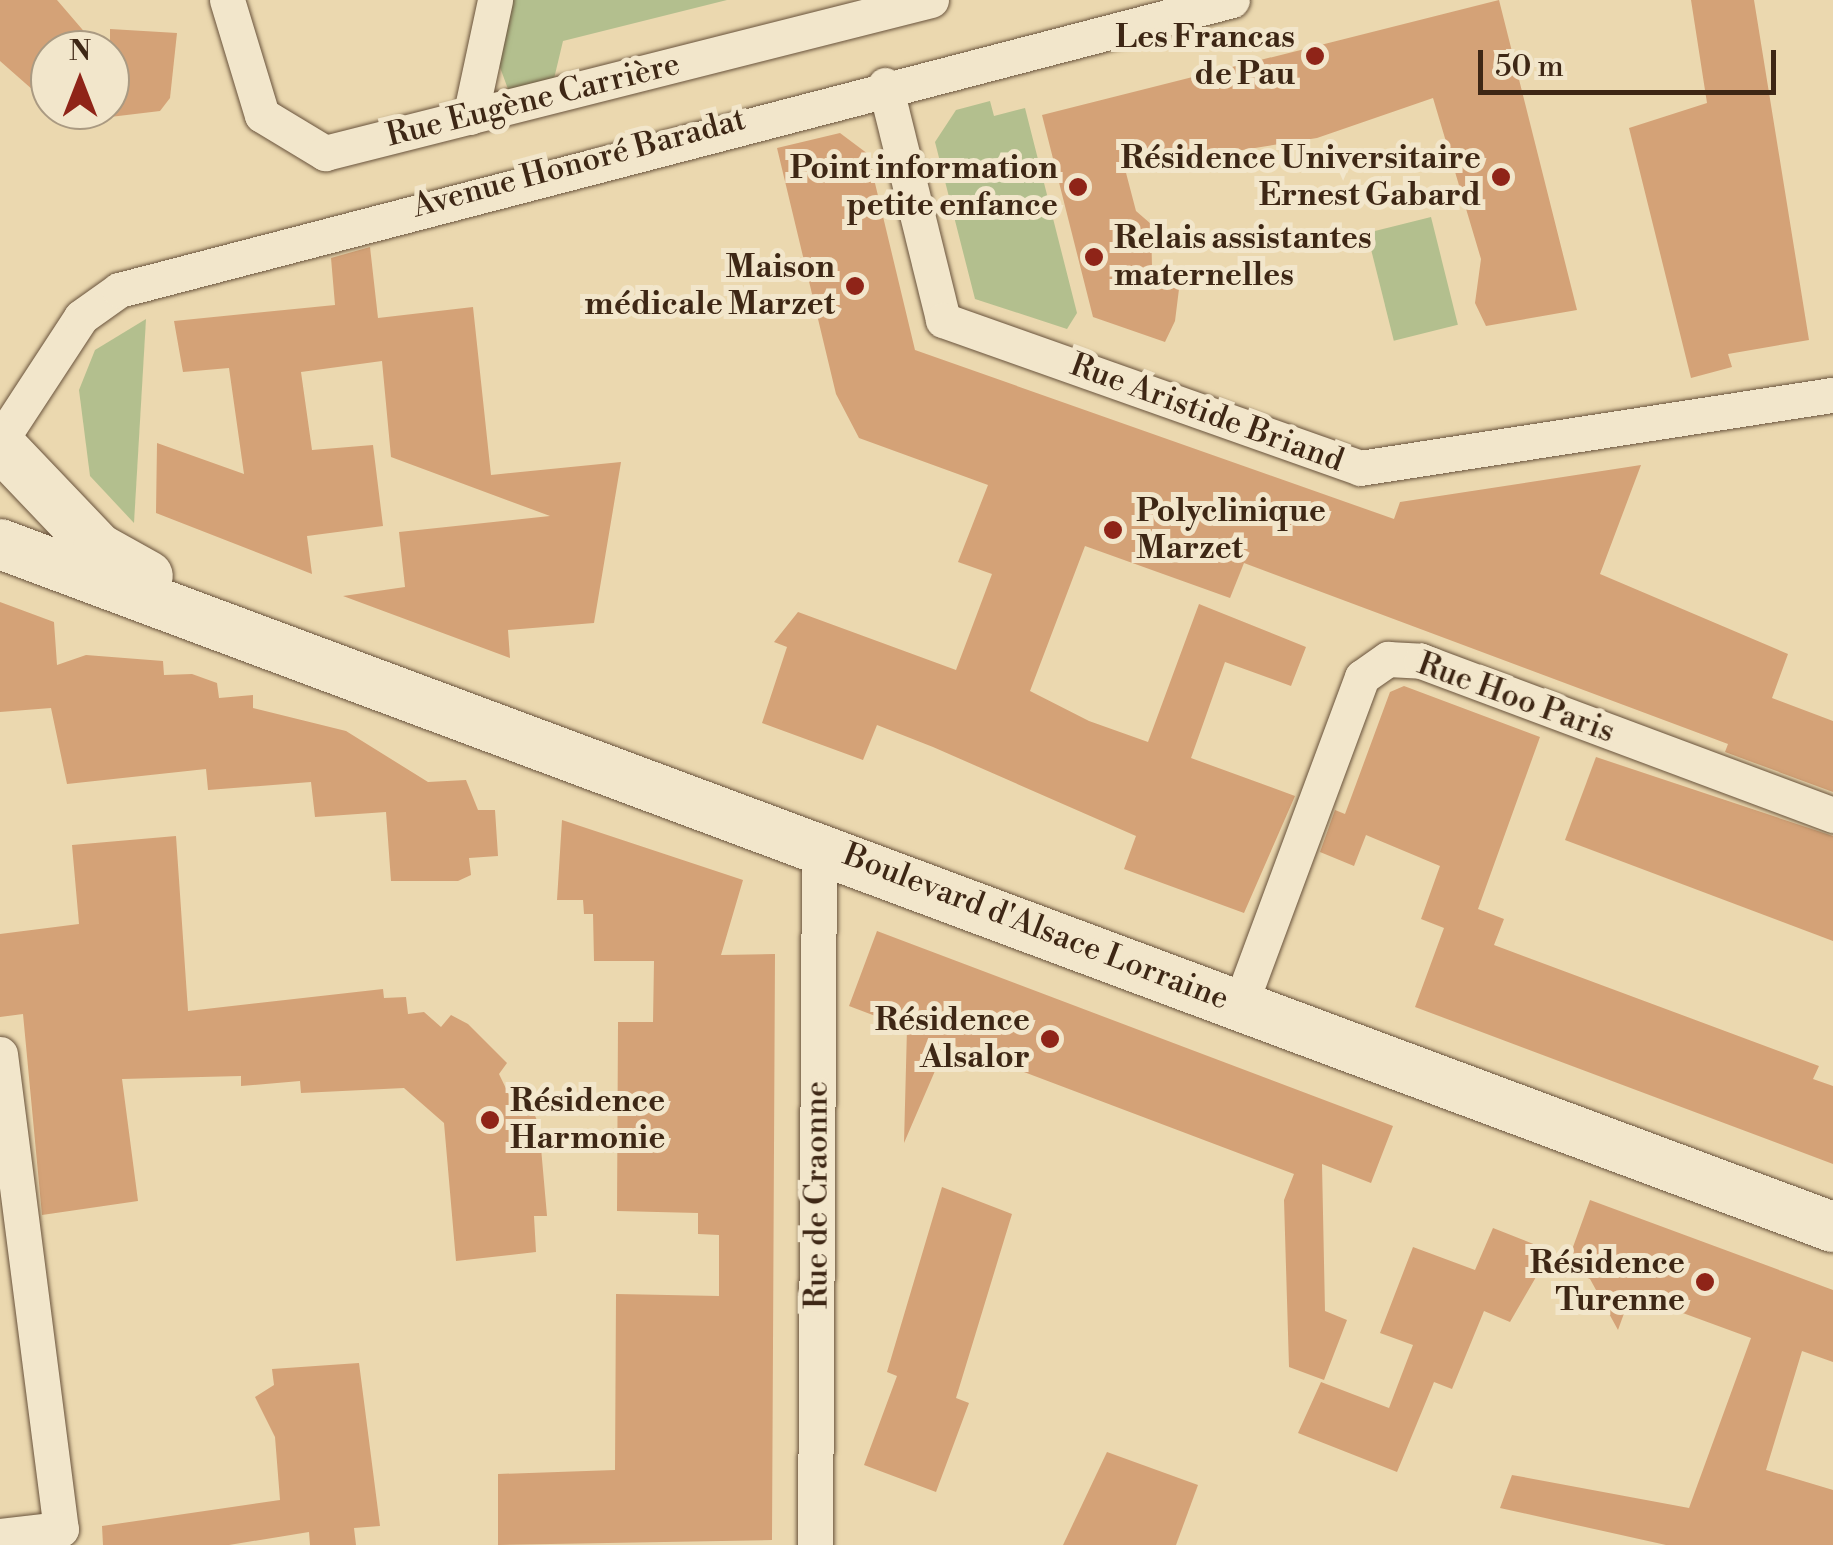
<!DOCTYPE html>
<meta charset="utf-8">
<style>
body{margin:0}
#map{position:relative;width:1833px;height:1545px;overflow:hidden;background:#ebd8af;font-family:"Libre Bodoni",serif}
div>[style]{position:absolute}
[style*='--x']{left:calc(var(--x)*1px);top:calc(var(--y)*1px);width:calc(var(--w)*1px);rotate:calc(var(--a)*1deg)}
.green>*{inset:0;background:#b3bf8e;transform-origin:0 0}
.building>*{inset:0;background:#d4a277}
.roads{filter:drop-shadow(0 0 2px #69533c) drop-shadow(0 0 2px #69533c)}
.minor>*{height:35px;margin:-17.5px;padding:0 17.5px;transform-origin:17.5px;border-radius:17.5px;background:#f2e6cb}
.secondary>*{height:50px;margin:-25px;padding:0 25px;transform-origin:25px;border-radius:25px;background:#f2e6cb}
.dots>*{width:28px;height:28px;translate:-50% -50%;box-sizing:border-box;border:5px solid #f2e6cb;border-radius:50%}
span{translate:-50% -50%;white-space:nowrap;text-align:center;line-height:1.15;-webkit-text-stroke:10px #f2e6cb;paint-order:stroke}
.poi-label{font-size:32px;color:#3e2715;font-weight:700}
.right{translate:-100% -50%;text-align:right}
.left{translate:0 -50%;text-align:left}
.street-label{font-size:32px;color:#3e2715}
.north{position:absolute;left:30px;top:30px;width:100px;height:100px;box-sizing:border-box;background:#f2e6cb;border:2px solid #aa9a82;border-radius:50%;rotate:0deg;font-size:28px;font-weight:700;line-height:40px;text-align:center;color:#3e2715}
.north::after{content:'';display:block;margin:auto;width:35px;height:45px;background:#8f2418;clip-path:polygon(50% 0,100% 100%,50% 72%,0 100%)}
.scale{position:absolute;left:1478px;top:50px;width:298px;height:45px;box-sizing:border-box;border:5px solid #3e2715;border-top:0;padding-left:12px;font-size:30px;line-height:35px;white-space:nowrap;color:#3e2715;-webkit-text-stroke:8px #f2e6cb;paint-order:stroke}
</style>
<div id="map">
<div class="green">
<i style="clip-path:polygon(511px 0,727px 0,563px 41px,553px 83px,508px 89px,498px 62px)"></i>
<i style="clip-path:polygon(990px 101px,994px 116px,1025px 108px,1077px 313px,1067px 329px,975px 299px,935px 142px,956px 110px)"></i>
<i style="left:1431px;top:217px;width:111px;height:66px;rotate:76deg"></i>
<i style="clip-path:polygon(146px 319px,134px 523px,90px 476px,79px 390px,95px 350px)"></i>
</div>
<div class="building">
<i style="clip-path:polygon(0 0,57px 0,100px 50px,50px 50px,50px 105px,0 61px)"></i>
<i style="clip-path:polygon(1499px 0,1577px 310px,1486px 326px,1475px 303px,1481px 259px,1433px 98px,1317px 138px,1125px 169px,1136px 211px,1151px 224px,1152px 266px,1179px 289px,1175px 321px,1165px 342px,1093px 317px,1042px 115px)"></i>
<i style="clip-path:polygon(1691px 0,1754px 0,1809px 340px,1728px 354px,1732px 367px,1691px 378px,1629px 128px,1707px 103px)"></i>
<i style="clip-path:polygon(110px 29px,177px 33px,170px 98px,160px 111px,110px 117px)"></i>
<i style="clip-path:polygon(840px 133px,868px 154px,915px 350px,1394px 519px,1400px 502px,1641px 465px,1600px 574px,1788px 654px,1772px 698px,1833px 721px,1833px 792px,1725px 752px,1728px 744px,1244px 563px,1230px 598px,1085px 546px,1030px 691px,1089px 721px,1148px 742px,1199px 604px,1306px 647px,1291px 686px,1225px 662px,1191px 758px,1295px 796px,1244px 913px,1124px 869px,1136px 836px,933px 747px,877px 725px,863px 760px,762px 723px,787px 647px,774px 642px,798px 612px,956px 670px,992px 574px,958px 562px,988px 485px,859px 438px,836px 394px,777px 148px)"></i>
<i style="clip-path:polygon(370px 247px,378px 318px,473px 307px,491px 475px,621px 462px,594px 623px,508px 630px,510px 658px,343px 596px,405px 587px,399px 532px,550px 516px,391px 457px,382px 361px,301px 372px,312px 450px,373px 445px,383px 526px,307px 536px,312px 574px,156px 513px,157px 443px,244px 474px,229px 368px,183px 372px,174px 321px,335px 305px,331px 258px)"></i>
<i style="clip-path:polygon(0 602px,54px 622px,57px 665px,86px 655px,163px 661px,164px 675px,192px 674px,217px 683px,219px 698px,253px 695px,253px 708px,346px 731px,428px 782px,466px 780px,478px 810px,495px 810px,498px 856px,469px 858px,471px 875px,458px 881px,391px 881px,386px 812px,315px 817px,311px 782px,208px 790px,206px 769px,67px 784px,51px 708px,0 712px)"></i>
<i style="clip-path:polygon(1404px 686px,1540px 737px,1478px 909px,1504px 919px,1494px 945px,1819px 1066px,1813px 1079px,1833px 1086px,1833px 1164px,1415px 1007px,1444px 928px,1421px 919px,1440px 866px,1366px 835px,1354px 866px,1320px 852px,1335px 810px,1345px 814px,1390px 692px)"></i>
<i style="clip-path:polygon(1596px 757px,1833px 836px,1833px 941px,1565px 840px)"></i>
<i style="clip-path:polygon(562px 820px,743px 880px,721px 955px,775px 954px,772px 1540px,498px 1545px,498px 1474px,615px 1470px,616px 1294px,719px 1296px,719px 1235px,698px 1234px,698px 1213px,617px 1211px,618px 1022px,653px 1022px,654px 961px,594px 961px,593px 914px,584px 914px,583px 900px,557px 900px)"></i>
<i style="clip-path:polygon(176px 836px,188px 1011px,383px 989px,384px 998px,406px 997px,408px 1014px,424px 1012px,441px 1027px,451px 1015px,468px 1024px,507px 1063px,499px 1074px,514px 1105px,530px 1104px,539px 1125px,547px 1216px,534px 1216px,536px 1252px,456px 1261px,444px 1123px,404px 1088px,301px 1093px,300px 1081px,241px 1086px,241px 1076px,122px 1079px,138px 1201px,42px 1215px,23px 1014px,0 1017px,0 934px,79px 924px,72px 845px)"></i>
<i style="clip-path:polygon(877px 931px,1393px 1126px,1371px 1183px,1322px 1164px,1325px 1311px,1347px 1320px,1324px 1380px,1289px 1367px,1284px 1200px,1294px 1174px,947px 1043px,904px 1143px,907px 1028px,849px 1006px)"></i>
<i style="clip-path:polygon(942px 1187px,1012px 1214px,956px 1398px,969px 1403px,936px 1492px,864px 1465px,897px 1376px,887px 1372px)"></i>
<i style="clip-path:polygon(1590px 1200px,1833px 1290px,1833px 1362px,1802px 1351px,1766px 1470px,1833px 1490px,1833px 1545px,1666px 1545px,1500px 1508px,1512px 1475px,1689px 1508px,1751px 1338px,1631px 1294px,1618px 1330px,1590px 1279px,1565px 1269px)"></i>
<i style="clip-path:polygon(1493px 1228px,1551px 1251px,1510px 1322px,1484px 1311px,1452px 1389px,1434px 1382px,1397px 1472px,1298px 1433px,1321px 1382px,1389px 1408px,1413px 1345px,1380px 1333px,1413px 1247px,1475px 1270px)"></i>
<i style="clip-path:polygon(359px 1363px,380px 1526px,354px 1528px,356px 1545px,310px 1545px,309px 1532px,229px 1545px,103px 1545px,102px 1526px,280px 1500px,275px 1437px,255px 1397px,274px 1385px,272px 1369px)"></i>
<i style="clip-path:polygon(1107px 1452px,1198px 1485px,1176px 1545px,1063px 1545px)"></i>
</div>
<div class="roads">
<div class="minor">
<i style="--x:227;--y:0;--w:120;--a:73.1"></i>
<i style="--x:262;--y:115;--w:74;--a:31.1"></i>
<i style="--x:325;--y:153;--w:625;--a:-14.17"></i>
<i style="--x:885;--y:85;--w:242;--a:76.1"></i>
<i style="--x:943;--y:320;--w:442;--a:19.5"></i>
<i style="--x:1360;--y:468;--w:479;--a:-8.8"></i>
<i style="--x:470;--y:117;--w:120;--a:-77.9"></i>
<i style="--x:0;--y:441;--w:148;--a:-56.8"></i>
<i style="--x:81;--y:317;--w:47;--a:-35.4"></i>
<i style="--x:119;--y:290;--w:1150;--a:-14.6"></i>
<i style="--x:1240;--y:1005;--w:350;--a:-69.6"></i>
<i style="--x:1362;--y:677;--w:32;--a:-35"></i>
<i style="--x:1388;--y:659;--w:33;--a:3"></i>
<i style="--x:1421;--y:661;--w:440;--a:20.5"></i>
<i style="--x:0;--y:1054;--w:479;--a:82.7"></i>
<i style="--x:61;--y:1529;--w:61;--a:173.5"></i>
<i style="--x:815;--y:1545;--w:700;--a:-89.67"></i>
</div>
<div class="secondary">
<i style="--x:0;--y:445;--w:142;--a:46.4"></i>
<i style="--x:98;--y:548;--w:57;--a:29.2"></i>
<i style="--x:0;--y:544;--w:1956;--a:20.44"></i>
</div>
</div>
<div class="dots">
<i style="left:1315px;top:56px;background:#8f2418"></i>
<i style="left:1501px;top:177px;background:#8f2418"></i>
<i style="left:1078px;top:187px;background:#8f2418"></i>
<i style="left:1094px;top:257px;background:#8f2418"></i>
<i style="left:855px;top:286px;background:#8f2418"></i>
<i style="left:1113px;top:530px;background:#8f2418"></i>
<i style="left:1050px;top:1039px;background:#8f2418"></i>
<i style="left:490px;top:1120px;background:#8f2418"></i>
<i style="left:1705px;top:1282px;background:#8f2418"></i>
</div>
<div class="poi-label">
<span class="right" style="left:1295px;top:56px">Les Francas<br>de Pau</span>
<span class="right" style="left:1481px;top:177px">Résidence Universitaire<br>Ernest Gabard</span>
<span class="right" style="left:1058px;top:187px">Point information<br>petite enfance</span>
<span class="left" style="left:1114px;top:257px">Relais assistantes<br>maternelles</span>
<span class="right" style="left:835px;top:286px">Maison<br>médicale Marzet</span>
<span class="left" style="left:1136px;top:530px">Polyclinique<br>Marzet</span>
<span class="right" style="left:1030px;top:1039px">Résidence<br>Alsalor</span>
<span class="left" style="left:510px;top:1120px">Résidence<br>Harmonie</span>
<span class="right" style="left:1685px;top:1282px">Résidence<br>Turenne</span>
</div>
<div class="street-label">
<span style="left:533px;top:100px;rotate:-14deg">Rue Eugène Carrière</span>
<span style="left:579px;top:163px;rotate:-15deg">Avenue Honoré Baradat</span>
<span style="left:1207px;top:413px;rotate:20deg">Rue Aristide Briand</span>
<span style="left:1516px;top:698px;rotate:20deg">Rue Hoo Paris</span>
<span style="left:1036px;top:927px;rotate:21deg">Boulevard d'Alsace Lorraine</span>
<span style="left:817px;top:1195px;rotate:-90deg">Rue de Craonne</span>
</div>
<div class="north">N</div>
<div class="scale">50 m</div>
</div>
